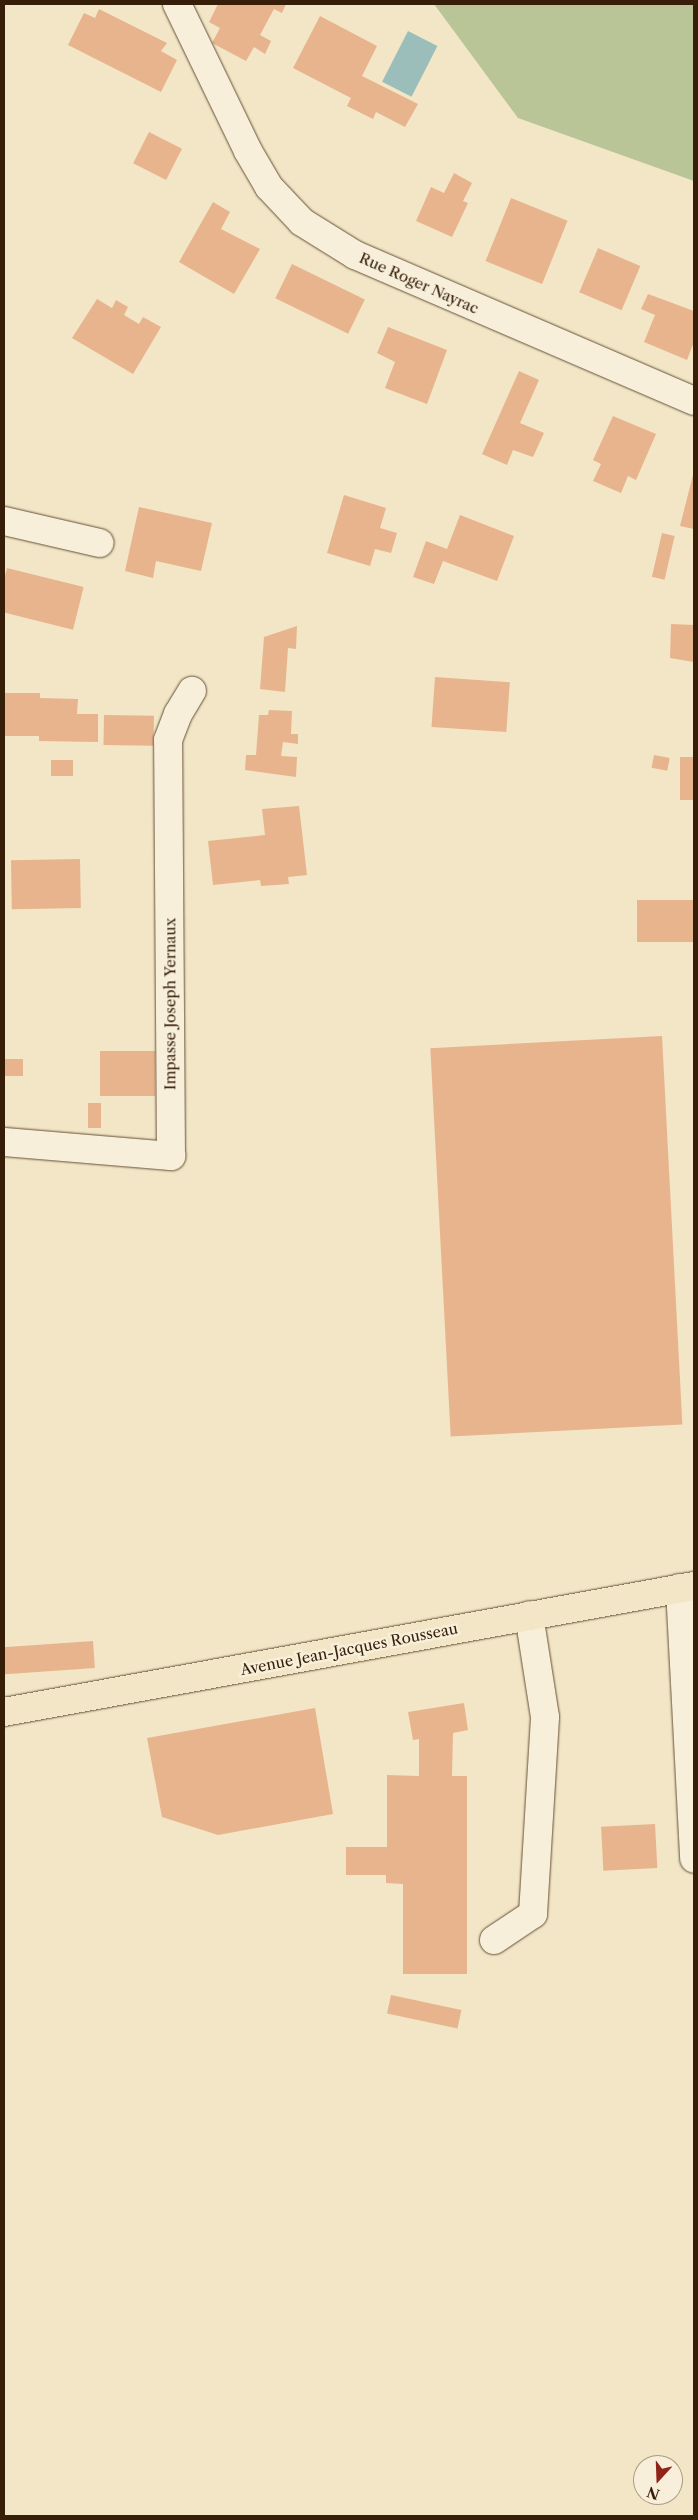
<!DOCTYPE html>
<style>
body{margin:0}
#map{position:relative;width:698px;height:2520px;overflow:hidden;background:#f2e6c6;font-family:"Libre Caslon Text",serif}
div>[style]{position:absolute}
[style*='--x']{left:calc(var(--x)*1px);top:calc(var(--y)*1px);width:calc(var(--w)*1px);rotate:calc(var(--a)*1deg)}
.green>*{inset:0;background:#b9c596}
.water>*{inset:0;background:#9cbebb;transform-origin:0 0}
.building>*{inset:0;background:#e8b48e;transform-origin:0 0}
.roads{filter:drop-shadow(0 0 1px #655038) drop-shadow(0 0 1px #655038)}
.minor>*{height:28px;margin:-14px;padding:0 14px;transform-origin:14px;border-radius:14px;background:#f7efda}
.major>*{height:28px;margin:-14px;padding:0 14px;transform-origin:14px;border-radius:14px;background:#f2e6c6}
span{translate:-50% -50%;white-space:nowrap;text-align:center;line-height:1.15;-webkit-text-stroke:5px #f7efda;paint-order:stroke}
.street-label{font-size:15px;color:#361e08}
.frame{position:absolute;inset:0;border:5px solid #361e08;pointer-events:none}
.north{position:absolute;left:633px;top:2455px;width:50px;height:50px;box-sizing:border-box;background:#f7efda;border:1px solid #aa9b86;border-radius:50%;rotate:200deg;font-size:14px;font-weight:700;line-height:20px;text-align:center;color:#361e08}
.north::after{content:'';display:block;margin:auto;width:18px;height:22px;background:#8f2418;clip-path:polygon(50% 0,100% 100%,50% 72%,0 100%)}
</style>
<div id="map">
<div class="green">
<i style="clip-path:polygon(434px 4px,694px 4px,694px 181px,518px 118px)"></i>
</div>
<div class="water">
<i style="left:408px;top:31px;width:33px;height:57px;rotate:27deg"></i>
</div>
<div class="building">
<i style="clip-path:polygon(218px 4px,286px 4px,282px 13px,274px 9px,260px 35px,271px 41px,265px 54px,254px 47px,246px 61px,212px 43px,220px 28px,209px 22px)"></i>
<i style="clip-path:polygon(99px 9px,167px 43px,161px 51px,177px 60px,161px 92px,68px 45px,84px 13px,95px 18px)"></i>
<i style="clip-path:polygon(320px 16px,377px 46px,362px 76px,418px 104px,405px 127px,376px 112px,373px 119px,347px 106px,351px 98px,293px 68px)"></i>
<i style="left:149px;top:132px;width:37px;height:35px;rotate:27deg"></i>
<i style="clip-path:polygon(454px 173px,472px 183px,463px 201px,468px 203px,452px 237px,416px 221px,431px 187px,444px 193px)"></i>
<i style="left:511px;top:198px;width:61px;height:68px;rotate:22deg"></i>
<i style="clip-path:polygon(213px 202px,230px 212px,221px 229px,260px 249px,234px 294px,179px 262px)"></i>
<i style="left:598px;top:248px;width:46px;height:48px;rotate:23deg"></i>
<i style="left:292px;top:264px;width:81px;height:38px;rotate:26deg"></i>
<i style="clip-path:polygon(648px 294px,694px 311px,694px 342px,687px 360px,644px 342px,655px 315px,641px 309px)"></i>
<i style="clip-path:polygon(97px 299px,112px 308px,116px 300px,128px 307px,124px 315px,139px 324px,143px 317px,161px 327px,133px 374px,72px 338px)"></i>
<i style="clip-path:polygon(388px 327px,447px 350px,427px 404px,385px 388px,395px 362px,377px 353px)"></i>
<i style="clip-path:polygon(519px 371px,539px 380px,520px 423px,544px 433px,533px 457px,513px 450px,507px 465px,482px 454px)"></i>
<i style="clip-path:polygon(613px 416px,656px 434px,636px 480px,628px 476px,621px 493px,593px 481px,601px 464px,593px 460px)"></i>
<i style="clip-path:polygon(694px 471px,694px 529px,680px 526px)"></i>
<i style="clip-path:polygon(344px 495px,386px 508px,380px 528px,397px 533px,391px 553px,375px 549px,370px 566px,327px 553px)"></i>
<i style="clip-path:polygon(139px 507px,212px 523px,201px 571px,156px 561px,153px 578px,125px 571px)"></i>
<i style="clip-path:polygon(460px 515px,514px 536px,497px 581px,443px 561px,434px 584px,413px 577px,426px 541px,447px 549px)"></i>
<i style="left:662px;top:533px;width:13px;height:45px;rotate:13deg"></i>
<i style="left:7px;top:568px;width:79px;height:44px;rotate:14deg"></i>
<i style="clip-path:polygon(671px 624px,694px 625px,694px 662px,670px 658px)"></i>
<i style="clip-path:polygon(297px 626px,296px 649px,288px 648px,285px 692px,260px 689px,264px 637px)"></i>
<i style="left:435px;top:677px;width:75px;height:50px;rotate:4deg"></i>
<i style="clip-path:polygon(4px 693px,40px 693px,40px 698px,78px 699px,77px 714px,98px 714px,98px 742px,39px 741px,39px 736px,4px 736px)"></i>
<i style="clip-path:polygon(269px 710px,292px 711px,291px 734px,298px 734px,298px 744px,283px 742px,281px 756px,297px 757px,296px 777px,245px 770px,246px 755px,256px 755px,259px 715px,268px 715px)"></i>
<i style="left:104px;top:715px;width:50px;height:30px;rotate:1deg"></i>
<i style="left:654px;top:755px;width:16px;height:13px;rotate:11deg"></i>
<i style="left:694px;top:757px;width:43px;height:14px;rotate:90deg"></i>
<i style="left:51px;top:760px;width:22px;height:16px"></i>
<i style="clip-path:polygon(299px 806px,307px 875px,288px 877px,289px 884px,261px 886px,260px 880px,213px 885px,208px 841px,265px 835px,262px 809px)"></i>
<i style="left:80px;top:859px;width:49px;height:69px;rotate:89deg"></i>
<i style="left:694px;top:900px;width:42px;height:57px;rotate:90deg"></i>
<i style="left:662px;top:1036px;width:389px;height:232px;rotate:87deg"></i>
<i style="left:155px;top:1051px;width:45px;height:55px;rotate:90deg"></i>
<i style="left:4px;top:1059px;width:19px;height:17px"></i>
<i style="left:88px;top:1103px;width:13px;height:25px"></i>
<i style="left:93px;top:1641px;width:27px;height:90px;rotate:86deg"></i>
<i style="clip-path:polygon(464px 1703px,468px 1730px,453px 1733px,452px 1776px,467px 1776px,467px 1974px,403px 1974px,403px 1884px,386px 1883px,386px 1875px,346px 1875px,346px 1847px,387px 1847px,387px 1775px,419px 1776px,419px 1739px,413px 1740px,408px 1712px)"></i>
<i style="clip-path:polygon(315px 1708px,333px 1814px,218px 1835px,162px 1817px,147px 1738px)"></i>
<i style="left:655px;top:1824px;width:44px;height:54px;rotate:87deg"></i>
<i style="left:391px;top:1995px;width:72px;height:19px;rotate:12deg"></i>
</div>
<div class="roads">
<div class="minor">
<i style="--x:177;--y:4;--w:163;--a:64.2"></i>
<i style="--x:248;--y:151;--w:42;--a:59.7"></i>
<i style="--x:269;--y:187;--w:48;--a:46.7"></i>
<i style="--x:302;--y:222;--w:62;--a:31.9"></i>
<i style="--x:355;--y:255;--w:369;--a:23.3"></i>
<i style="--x:4;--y:521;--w:98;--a:13"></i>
<i style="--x:4;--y:1142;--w:168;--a:4.8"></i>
<i style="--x:171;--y:1156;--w:416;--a:-90.4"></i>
<i style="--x:168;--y:740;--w:28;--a:-69"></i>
<i style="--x:178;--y:714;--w:27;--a:-59"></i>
<i style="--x:680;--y:1588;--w:271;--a:87"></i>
<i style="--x:494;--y:1940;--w:47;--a:-33.7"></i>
<i style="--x:533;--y:1914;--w:197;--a:-86.5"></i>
<i style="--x:545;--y:1717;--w:103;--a:-98.9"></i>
</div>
<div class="major">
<i style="--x:4;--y:1712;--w:701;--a:-10.35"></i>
</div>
</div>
<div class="street-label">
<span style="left:419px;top:283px;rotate:24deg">Rue Roger Nayrac</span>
<span style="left:170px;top:1004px;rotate:-90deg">Impasse Joseph Yernaux</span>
<span style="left:349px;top:1649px;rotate:-11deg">Avenue Jean-Jacques Rousseau</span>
</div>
<div class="frame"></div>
<div class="north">N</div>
</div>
